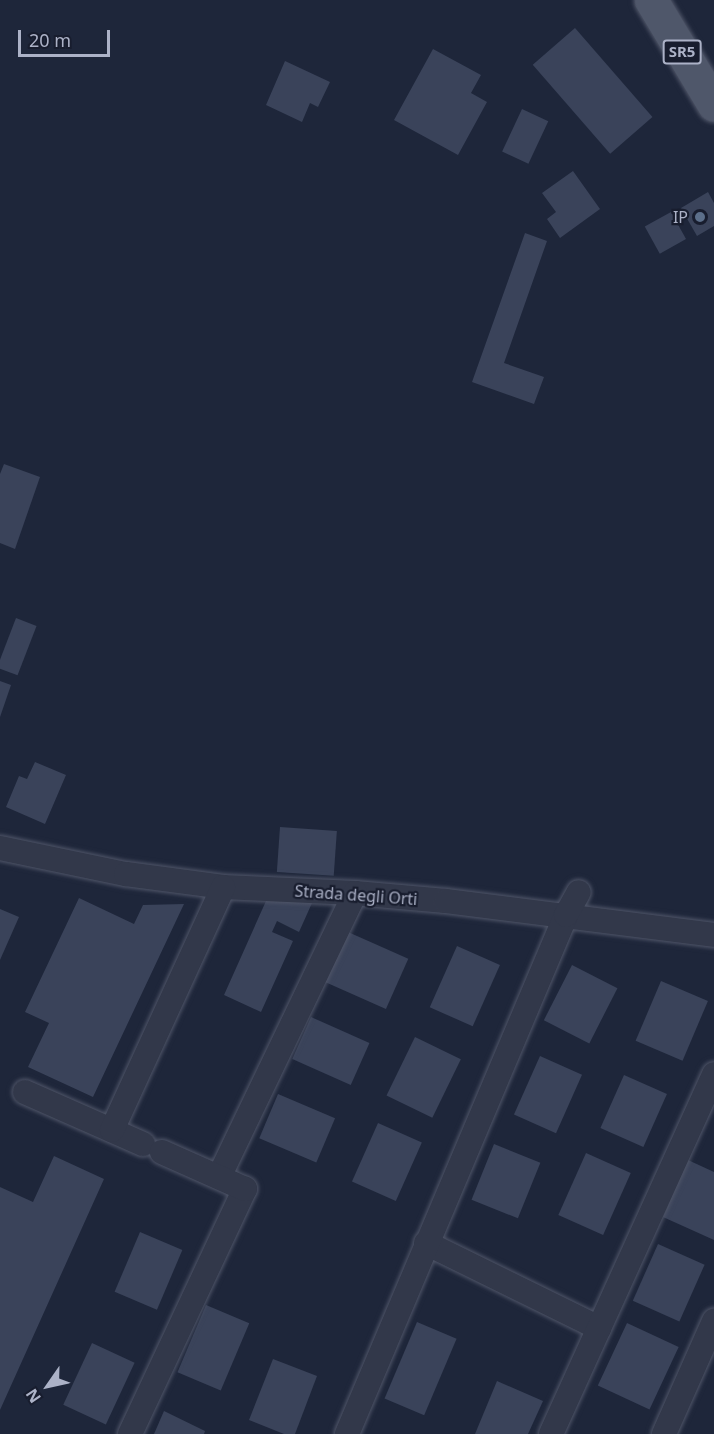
<!DOCTYPE html>
<style>
body{margin:0}
#map{position:relative;width:714px;height:1434px;overflow:hidden;background:#1e263a;font-family:"Noto Sans",sans-serif}
div>[style]{position:absolute}
[style*='--x']{left:calc(var(--x)*1px);top:calc(var(--y)*1px);width:calc(var(--w)*1px);rotate:calc(var(--a)*1deg)}
.building>*{inset:0;background:#3a435a;transform-origin:0 0}
.roads{filter:drop-shadow(0 0 2px #4f5568) drop-shadow(0 0 2px #4f5568)}
.street>*{height:24px;margin:-12px;padding:0 12px;transform-origin:12px;border-radius:12px;background:#32384a}
.primary>*{height:33px;margin:-16.5px;padding:0 16.5px;transform-origin:16.5px;border-radius:16.5px;background:#4f576a}
.dots>*{width:16px;height:16px;translate:-50% -50%;box-sizing:border-box;border:3px solid #181d2e;border-radius:50%}
span{translate:-50% -50%;white-space:nowrap;text-align:center;line-height:1.15;-webkit-text-stroke:4.5px #181d2e;paint-order:stroke}
.shield-label span{padding:2px 4px;background:#181d2e;border:2px solid;border-radius:4px;-webkit-text-stroke-width:0}
.shield-label{font-size:15px;color:#acb2c7;font-weight:700}
.poi-label{font-size:16px;color:#acb2c7}
.right{translate:-100% -50%;text-align:right}
.street-label{font-size:16px;color:#acb2c7}
.north{position:absolute;left:18px;top:1356px;width:60px;height:60px;-webkit-text-stroke:4px #181d2e;paint-order:stroke;rotate:236deg;font-size:16px;font-weight:700;line-height:24px;text-align:center;color:#acb2c7}
.north::after{content:'';display:block;margin:auto;width:21px;height:27px;background:#acb2c7;clip-path:polygon(50% 0,100% 100%,50% 72%,0 100%)}
.scale{position:absolute;left:18px;top:30px;width:92px;height:27px;box-sizing:border-box;border:3px solid #acb2c7;border-top:0;padding-left:8px;font-size:18px;line-height:21px;white-space:nowrap;color:#acb2c7;-webkit-text-stroke:4px #181d2e;paint-order:stroke}
</style>
<div id="map">
<div class="building">
<i style="left:575px;top:28px;width:118px;height:56px;rotate:49deg"></i>
<i style="clip-path:polygon(433px 49px,481px 75px,471px 93px,487px 102px,458px 155px,394px 120px)"></i>
<i style="clip-path:polygon(285px 61px,330px 82px,318px 107px,310px 103px,302px 122px,266px 105px)"></i>
<i style="left:522px;top:109px;width:29px;height:47px;rotate:25deg"></i>
<i style="clip-path:polygon(573px 171px,600px 209px,560px 238px,547px 219px,556px 212px,542px 193px)"></i>
<i style="clip-path:polygon(708px 192px,714px 203px,714px 226px,697px 236px,681px 208px)"></i>
<i style="left:671px;top:212px;width:31px;height:30px;rotate:61deg"></i>
<i style="clip-path:polygon(525px 233px,547px 241px,504px 363px,544px 377px,534px 404px,472px 382px)"></i>
<i style="clip-path:polygon(4px 464px,40px 477px,15px 549px,0 543px,0 474px)"></i>
<i style="left:16px;top:618px;width:22px;height:53px;rotate:21deg"></i>
<i style="clip-path:polygon(0 681px,11px 685px,0 717px)"></i>
<i style="clip-path:polygon(35px 762px,66px 775px,45px 824px,6px 807px,19px 776px,27px 779px)"></i>
<i style="left:280px;top:827px;width:57px;height:45px;rotate:4deg"></i>
<i style="clip-path:polygon(79px 898px,134px 924px,143px 905px,184px 904px,93px 1097px,28px 1067px,49px 1023px,25px 1012px)"></i>
<i style="clip-path:polygon(266px 901px,312px 903px,299px 932px,277px 921px,272px 932px,293px 941px,261px 1012px,224px 995px)"></i>
<i style="clip-path:polygon(0 909px,19px 917px,0 960px)"></i>
<i style="left:348px;top:932px;width:66px;height:55px;rotate:24deg"></i>
<i style="left:457px;top:946px;width:47px;height:67px;rotate:24deg"></i>
<i style="left:572px;top:965px;width:51px;height:62px;rotate:27deg"></i>
<i style="left:661px;top:981px;width:51px;height:65px;rotate:23deg"></i>
<i style="left:311px;top:1017px;width:64px;height:46px;rotate:24deg"></i>
<i style="left:415px;top:1037px;width:51px;height:65px;rotate:26deg"></i>
<i style="left:540px;top:1056px;width:46px;height:64px;rotate:24deg"></i>
<i style="left:624px;top:1075px;width:47px;height:58px;rotate:24deg"></i>
<i style="left:278px;top:1094px;width:62px;height:48px;rotate:23deg"></i>
<i style="left:378px;top:1123px;width:48px;height:64px;rotate:24deg"></i>
<i style="left:494px;top:1144px;width:50px;height:60px;rotate:22deg"></i>
<i style="left:586px;top:1153px;width:49px;height:68px;rotate:24deg"></i>
<i style="clip-path:polygon(54px 1156px,104px 1179px,0 1410px,0 1187px,33px 1202px)"></i>
<i style="clip-path:polygon(688px 1160px,714px 1172px,714px 1240px,663px 1217px)"></i>
<i style="left:140px;top:1232px;width:46px;height:65px;rotate:23deg"></i>
<i style="left:658px;top:1244px;width:51px;height:62px;rotate:24deg"></i>
<i style="left:206px;top:1305px;width:47px;height:73px;rotate:23deg"></i>
<i style="left:417px;top:1322px;width:43px;height:83px;rotate:23deg"></i>
<i style="left:627px;top:1323px;width:57px;height:69px;rotate:25deg"></i>
<i style="left:92px;top:1343px;width:47px;height:68px;rotate:25deg"></i>
<i style="clip-path:polygon(273px 1359px,317px 1376px,295px 1434px,284px 1434px,249px 1420px)"></i>
<i style="clip-path:polygon(497px 1381px,543px 1401px,528px 1434px,475px 1434px)"></i>
<i style="clip-path:polygon(164px 1411px,205px 1431px,204px 1434px,154px 1434px)"></i>
</div>
<div class="roads">
<div class="street">
<i style="--x:0;--y:848;--w:129;--a:11.7"></i>
<i style="--x:126;--y:874;--w:98;--a:7.6"></i>
<i style="--x:223;--y:887;--w:132;--a:2.6"></i>
<i style="--x:355;--y:893;--w:91;--a:5"></i>
<i style="--x:446;--y:901;--w:270;--a:7.2"></i>
<i style="--x:25;--y:1092;--w:129;--a:23.8"></i>
<i style="--x:112;--y:1130;--w:267;--a:-65.4"></i>
<i style="--x:219;--y:1177;--w:315;--a:-64.4"></i>
<i style="--x:426;--y:1243;--w:193;--a:26.2"></i>
<i style="--x:130;--y:1434;--w:271;--a:-64.9"></i>
<i style="--x:245;--y:1189;--w:91;--a:-156"></i>
<i style="--x:347;--y:1434;--w:563;--a:-67.12"></i>
<i style="--x:566;--y:915;--w:26;--a:-61"></i>
<i style="--x:551;--y:1434;--w:395;--a:-65.6"></i>
<i style="--x:664;--y:1434;--w:124;--a:-66.1"></i>
</div>
<div class="primary">
<i style="--x:651;--y:0;--w:122;--a:59"></i>
</div>
</div>
<div class="dots">
<i style="left:700px;top:217px;background:#5c6f8a"></i>
</div>
<div class="shield-label">
<span style="left:682px;top:52px">SR5</span>
</div>
<div class="poi-label">
<span class="right" style="left:688px;top:217px">IP</span>
</div>
<div class="street-label">
<span style="left:356px;top:895px;rotate:4deg">Strada degli Orti</span>
</div>
<div class="north">N</div>
<div class="scale">20 m</div>
</div>
